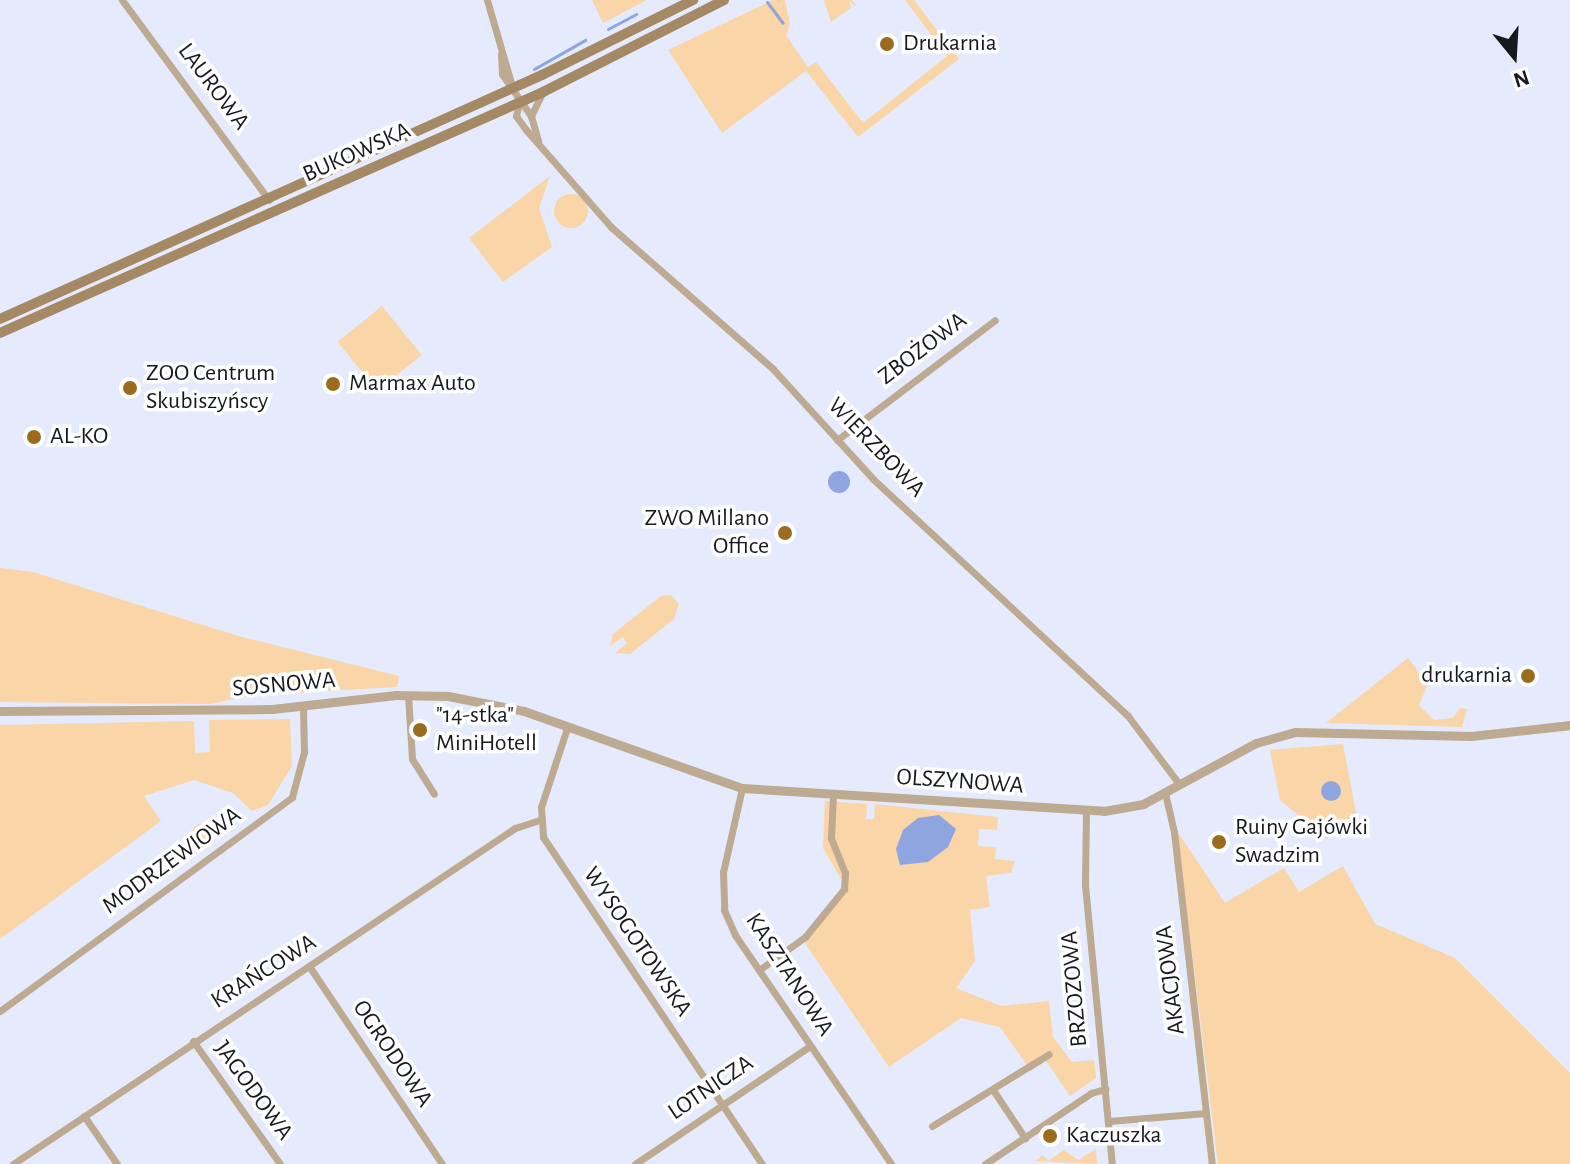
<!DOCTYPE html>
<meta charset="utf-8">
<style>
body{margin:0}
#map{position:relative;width:1570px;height:1164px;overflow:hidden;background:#e5ebfc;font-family:"Alegreya Sans",sans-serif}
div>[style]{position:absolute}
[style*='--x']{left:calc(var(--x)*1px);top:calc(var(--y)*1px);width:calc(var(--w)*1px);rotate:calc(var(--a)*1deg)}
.green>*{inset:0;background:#f9d5a7;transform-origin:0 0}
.round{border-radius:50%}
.water>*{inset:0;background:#8fa5e0}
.stream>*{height:3px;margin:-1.5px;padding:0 1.5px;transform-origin:1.5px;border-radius:1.5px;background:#8fa5e0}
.minor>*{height:7px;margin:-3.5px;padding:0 3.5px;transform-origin:3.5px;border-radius:3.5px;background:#bdaa91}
.tertiary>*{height:9px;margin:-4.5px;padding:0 4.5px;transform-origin:4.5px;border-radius:4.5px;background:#bdaa91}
.secondary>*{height:10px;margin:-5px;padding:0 5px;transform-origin:5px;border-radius:5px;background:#a58965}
.dots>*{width:22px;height:22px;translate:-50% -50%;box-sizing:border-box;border:4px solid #fff;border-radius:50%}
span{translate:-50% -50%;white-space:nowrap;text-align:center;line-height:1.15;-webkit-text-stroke:7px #fff;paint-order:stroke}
.poi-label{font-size:24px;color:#17191f}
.left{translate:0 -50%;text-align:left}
.right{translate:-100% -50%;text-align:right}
.street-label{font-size:24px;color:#17191f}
.north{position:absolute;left:1474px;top:16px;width:80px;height:80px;-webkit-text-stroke:6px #fff;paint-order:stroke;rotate:162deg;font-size:22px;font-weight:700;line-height:32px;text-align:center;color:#17191f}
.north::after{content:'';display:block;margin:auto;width:28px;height:36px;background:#17191f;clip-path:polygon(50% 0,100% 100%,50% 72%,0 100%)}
</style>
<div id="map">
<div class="green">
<i style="clip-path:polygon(592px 0,647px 0,603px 23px)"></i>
<i style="clip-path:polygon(773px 0,785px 0,790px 24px,786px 35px,808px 67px,816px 62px,863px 123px,947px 56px,905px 0,914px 0,959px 59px,858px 137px,806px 71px,722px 133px,668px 50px)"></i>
<i style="clip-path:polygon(852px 0,857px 7px,850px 2px,851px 8px,831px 22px,824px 0)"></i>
<i style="clip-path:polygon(550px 176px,539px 208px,552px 247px,503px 282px,469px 238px)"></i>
<i class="round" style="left:554px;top:194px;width:34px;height:34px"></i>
<i style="left:382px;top:306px;width:63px;height:57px;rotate:51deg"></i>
<i style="clip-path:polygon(0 568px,33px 572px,238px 636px,399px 676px,397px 687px,254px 695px,210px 704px,0 702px)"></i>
<i style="clip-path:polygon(671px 595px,679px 604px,674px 619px,630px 654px,615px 653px,627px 643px,623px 637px,610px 646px,613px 634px,661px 596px)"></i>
<i style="clip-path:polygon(1408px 658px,1428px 684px,1419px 705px,1434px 720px,1453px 718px,1460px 708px,1467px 709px,1462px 727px,1326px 723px)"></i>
<i style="clip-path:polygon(290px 719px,292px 766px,268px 805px,252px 811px,233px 793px,194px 780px,144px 796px,161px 821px,0 939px,0 725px,194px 721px,195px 753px,210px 752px,209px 720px)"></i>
<i style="clip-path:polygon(1343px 744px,1358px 823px,1327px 839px,1280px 800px,1270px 750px)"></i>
<i style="clip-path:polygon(825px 801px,867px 804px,866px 819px,874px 819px,875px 804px,998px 817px,997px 830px,979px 829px,978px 846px,996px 847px,995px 859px,1015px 861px,1011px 873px,986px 876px,990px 907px,970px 910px,975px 961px,956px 988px,1001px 1006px,1049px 1001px,1053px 1037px,1072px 1062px,1094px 1060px,1096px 1078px,1070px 1096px,1046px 1061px,1031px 1071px,1000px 1027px,961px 1018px,889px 1067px,805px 943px,847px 889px,823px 848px)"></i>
<i class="round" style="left:191px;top:824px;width:22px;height:22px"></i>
<i style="clip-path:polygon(1177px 831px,1225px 903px,1284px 868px,1299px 892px,1343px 866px,1375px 924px,1455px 958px,1570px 1073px,1570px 1164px,1218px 1164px)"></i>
<i class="round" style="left:163px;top:846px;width:22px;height:22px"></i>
<i style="clip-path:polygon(1096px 1149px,1097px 1164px,1035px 1161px,1043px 1155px,1048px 1161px,1064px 1150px,1078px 1160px)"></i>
</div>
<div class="water">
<i class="round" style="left:828px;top:471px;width:22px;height:22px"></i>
<i class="round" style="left:1321px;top:781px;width:20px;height:20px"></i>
<i style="clip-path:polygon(939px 815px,956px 829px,948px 847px,928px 862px,900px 865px,896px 849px,903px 830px,918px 818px)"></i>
</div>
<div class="stream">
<i style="--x:767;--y:2;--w:26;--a:53"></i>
<i style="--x:608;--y:29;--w:32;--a:-28"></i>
<i style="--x:534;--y:69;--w:59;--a:-29.6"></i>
</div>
<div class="minor">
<i style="--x:122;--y:0;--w:248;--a:53.7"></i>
<i style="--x:487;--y:0;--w:90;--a:73.8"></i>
<i style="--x:501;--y:54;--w:20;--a:87"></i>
<i style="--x:502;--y:74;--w:51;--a:55.4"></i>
<i style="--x:531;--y:116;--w:26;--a:74"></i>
<i style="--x:519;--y:103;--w:13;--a:103"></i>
<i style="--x:516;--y:116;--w:19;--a:54"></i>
<i style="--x:527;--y:131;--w:128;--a:48.8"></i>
<i style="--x:611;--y:227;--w:215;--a:41.2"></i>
<i style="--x:773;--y:369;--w:149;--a:47.7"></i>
<i style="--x:873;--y:479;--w:348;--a:42.9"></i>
<i style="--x:1128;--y:716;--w:85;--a:53.1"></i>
<i style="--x:531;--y:116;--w:25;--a:-64"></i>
<i style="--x:837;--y:440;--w:198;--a:-37.2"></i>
<i style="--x:408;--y:695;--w:64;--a:86.4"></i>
<i style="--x:412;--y:759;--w:41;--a:57.8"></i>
<i style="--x:567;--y:728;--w:83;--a:108.2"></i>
<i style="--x:541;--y:807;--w:30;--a:86"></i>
<i style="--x:543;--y:837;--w:394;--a:56.2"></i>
<i style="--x:742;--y:788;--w:86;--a:102.7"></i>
<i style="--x:723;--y:872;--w:38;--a:88"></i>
<i style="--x:724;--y:910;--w:27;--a:66"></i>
<i style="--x:735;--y:935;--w:277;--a:55.7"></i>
<i style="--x:1165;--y:793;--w:40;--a:77"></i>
<i style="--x:1174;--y:832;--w:334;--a:83.5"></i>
<i style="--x:1086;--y:810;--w:75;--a:90.8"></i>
<i style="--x:1085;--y:885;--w:280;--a:84.5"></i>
<i style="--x:309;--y:966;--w:239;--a:56.1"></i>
<i style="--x:759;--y:970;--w:57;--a:-35.7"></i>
<i style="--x:805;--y:937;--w:62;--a:-50.9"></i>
<i style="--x:844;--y:889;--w:16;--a:-86"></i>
<i style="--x:845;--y:873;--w:38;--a:-112"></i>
<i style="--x:831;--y:838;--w:44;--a:-87.4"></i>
<i style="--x:0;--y:1011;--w:362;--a:-36.2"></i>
<i style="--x:292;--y:797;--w:47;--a:-75.1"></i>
<i style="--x:304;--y:752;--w:44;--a:-91.3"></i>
<i style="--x:193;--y:1041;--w:151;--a:54.7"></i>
<i style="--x:993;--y:1090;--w:58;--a:56.3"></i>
<i style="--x:84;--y:1116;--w:58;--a:55.5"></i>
<i style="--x:1109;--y:1121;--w:97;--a:-4.7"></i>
<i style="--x:932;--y:1126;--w:137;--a:-31.6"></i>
<i style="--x:13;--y:1164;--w:604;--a:-33.8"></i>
<i style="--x:515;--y:828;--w:25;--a:-18"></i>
<i style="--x:635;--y:1164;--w:211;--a:-34"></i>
<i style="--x:985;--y:1164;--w:128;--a:-33.8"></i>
<i style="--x:1091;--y:1093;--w:15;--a:-16"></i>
</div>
<div class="tertiary">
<i style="--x:0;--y:711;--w:272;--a:-0.4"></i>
<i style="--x:272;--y:709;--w:125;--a:-6.4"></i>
<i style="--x:396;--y:695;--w:52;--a:1.1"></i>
<i style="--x:448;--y:696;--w:77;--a:11.2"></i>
<i style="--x:524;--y:711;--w:231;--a:19.5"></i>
<i style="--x:742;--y:788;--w:363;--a:3.6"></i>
<i style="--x:1104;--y:811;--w:40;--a:-10"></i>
<i style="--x:1143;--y:804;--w:128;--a:-28.4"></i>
<i style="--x:1256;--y:743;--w:41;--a:-15.8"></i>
<i style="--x:1295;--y:732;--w:176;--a:1.3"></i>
<i style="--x:1471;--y:736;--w:100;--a:-6.3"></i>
</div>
<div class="secondary">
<i style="--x:0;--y:319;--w:594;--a:-24.24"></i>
<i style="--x:542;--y:75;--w:169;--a:-26.4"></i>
<i style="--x:0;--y:333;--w:594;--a:-23.93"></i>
<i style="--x:543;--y:92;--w:203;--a:-26.9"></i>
</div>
<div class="dots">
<i style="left:887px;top:44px;background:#9b6b1e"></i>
<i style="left:333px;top:384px;background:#9b6b1e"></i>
<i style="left:130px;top:388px;background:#9b6b1e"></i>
<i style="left:34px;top:437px;background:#9b6b1e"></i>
<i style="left:785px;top:533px;background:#9b6b1e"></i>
<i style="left:1528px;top:676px;background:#9b6b1e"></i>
<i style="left:420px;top:730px;background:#9b6b1e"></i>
<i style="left:1219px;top:842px;background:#9b6b1e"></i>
<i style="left:1050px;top:1136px;background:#9b6b1e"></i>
</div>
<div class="poi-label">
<span class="left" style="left:903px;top:44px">Drukarnia</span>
<span class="left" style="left:146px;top:388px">ZOO Centrum<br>Skubiszyńscy</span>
<span class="left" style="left:349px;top:384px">Marmax Auto</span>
<span class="left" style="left:50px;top:437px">AL-KO</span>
<span class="right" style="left:769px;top:533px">ZWO Millano<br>Office</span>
<span class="right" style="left:1512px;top:676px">drukarnia</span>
<span class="left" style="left:436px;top:730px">"14-stka"<br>MiniHotell</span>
<span class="left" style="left:1235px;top:842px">Ruiny Gajówki<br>Swadzim</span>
<span class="left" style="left:1066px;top:1136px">Kaczuszka</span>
</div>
<div class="street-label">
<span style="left:213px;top:87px;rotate:53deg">LAUROWA</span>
<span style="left:357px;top:153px;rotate:-24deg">BUKOWSKA</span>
<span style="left:923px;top:349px;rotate:-37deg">ZBOŻOWA</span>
<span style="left:876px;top:448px;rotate:46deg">WIERZBOWA</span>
<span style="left:284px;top:685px;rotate:-5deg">SOSNOWA</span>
<span style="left:960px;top:782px;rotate:4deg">OLSZYNOWA</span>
<span style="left:172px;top:861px;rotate:-36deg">MODRZEWIOWA</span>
<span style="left:637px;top:942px;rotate:56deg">WYSOGOTOWSKA</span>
<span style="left:264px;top:972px;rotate:-32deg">KRAŃCOWA</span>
<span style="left:789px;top:975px;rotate:57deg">KASZTANOWA</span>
<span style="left:1171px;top:980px;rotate:-97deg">AKACJOWA</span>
<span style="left:1075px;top:989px;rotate:-95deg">BRZOZOWA</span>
<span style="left:392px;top:1054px;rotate:56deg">OGRODOWA</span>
<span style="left:711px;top:1088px;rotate:-34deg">LOTNICZA</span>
<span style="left:253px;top:1091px;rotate:54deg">JAGODOWA</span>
</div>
<div class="north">N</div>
</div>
